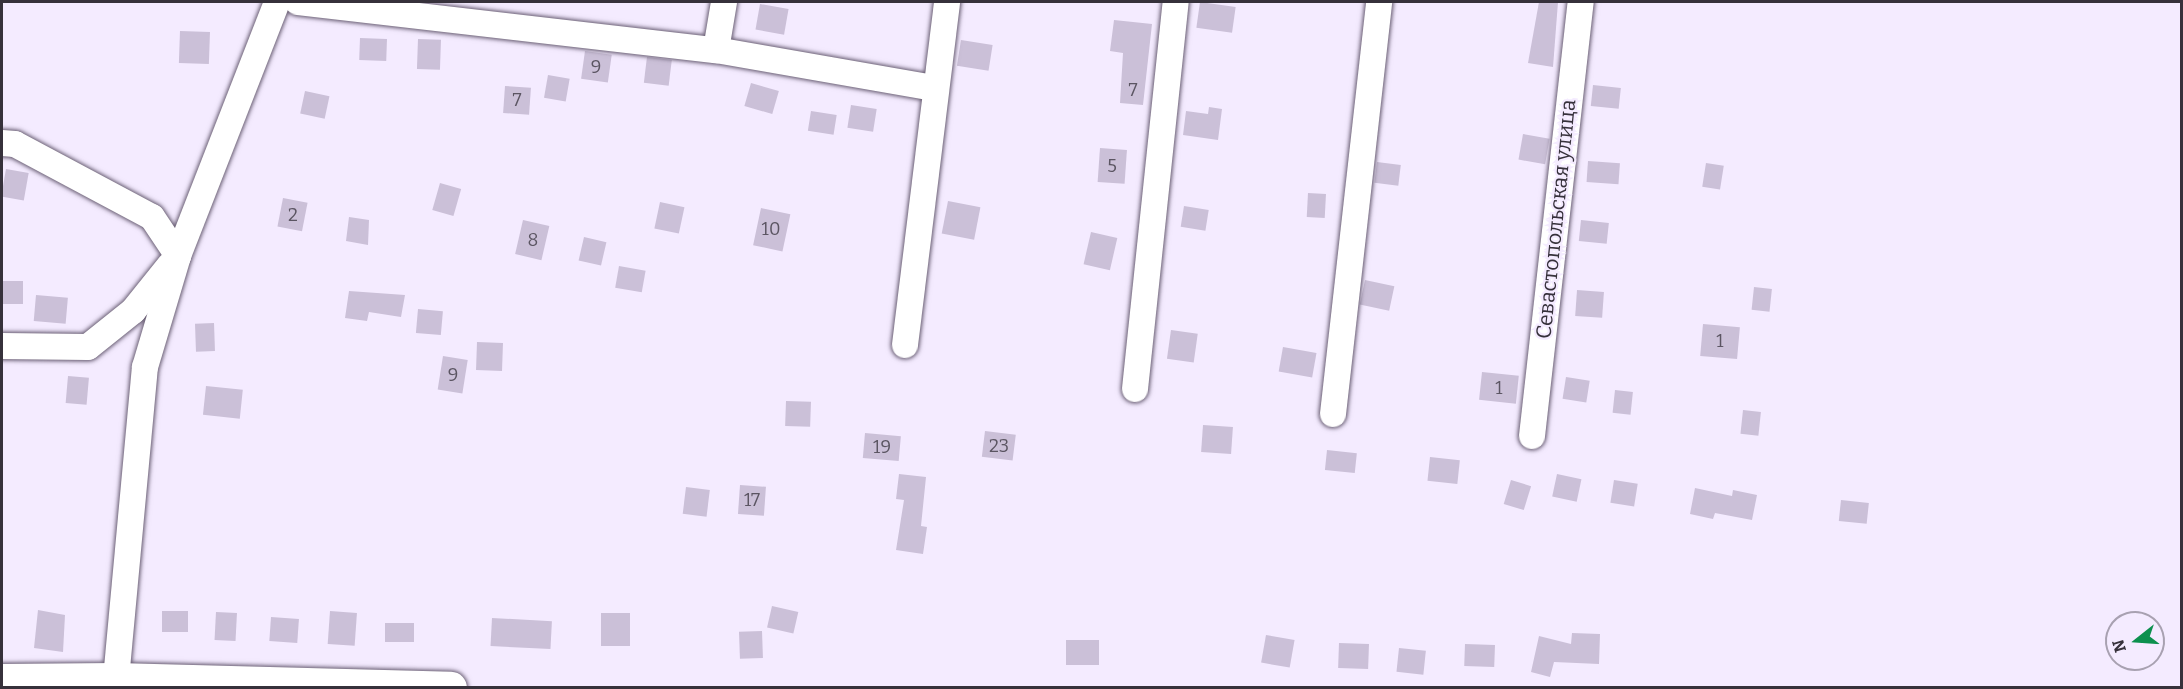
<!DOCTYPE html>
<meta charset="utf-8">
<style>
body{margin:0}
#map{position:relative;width:2183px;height:689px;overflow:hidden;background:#f4ebff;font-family:Bitter,serif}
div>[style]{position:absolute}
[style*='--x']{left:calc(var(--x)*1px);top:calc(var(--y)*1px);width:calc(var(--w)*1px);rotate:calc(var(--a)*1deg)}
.building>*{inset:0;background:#cbc0d8;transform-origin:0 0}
.roads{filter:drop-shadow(0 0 2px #6b6076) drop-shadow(0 0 2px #6b6076)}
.minor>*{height:26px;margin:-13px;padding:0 13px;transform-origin:13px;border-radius:13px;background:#fff}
.major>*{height:32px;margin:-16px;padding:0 16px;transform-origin:16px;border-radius:16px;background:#fff}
span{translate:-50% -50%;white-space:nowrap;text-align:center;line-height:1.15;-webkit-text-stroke:4.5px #f4ebff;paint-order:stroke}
.number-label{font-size:18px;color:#5b5562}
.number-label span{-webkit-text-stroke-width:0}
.street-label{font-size:21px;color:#36313b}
.frame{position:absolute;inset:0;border:3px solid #36313b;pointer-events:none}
.north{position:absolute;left:2105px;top:611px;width:60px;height:60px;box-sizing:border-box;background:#f4ebff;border:2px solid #a8a1b1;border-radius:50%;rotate:253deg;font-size:16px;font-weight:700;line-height:24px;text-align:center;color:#36313b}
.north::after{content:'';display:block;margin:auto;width:21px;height:27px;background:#0c904e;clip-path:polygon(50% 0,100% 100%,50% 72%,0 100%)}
</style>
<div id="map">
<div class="building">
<i style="left:1200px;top:2px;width:36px;height:26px;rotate:8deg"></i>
<i style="clip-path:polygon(1539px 2px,1558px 2px,1553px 67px,1528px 63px)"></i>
<i style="left:760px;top:4px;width:29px;height:26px;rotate:10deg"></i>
<i style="clip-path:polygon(1114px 20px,1152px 24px,1143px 105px,1120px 103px,1123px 53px,1110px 51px)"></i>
<i style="left:180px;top:31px;width:30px;height:32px;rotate:2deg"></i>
<i style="left:360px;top:38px;width:27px;height:22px;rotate:2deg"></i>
<i style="left:418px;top:39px;width:23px;height:30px;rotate:2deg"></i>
<i style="left:961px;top:40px;width:32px;height:26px;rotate:9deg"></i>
<i style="left:585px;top:51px;width:27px;height:28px;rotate:8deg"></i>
<i style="left:647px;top:57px;width:25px;height:26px;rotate:7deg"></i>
<i style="left:548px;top:75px;width:22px;height:23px;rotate:10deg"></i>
<i style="left:751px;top:83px;width:29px;height:24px;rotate:16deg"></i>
<i style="left:1593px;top:85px;width:28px;height:21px;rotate:6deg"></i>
<i style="left:505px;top:86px;width:26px;height:27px;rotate:4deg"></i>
<i style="left:305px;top:91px;width:25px;height:23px;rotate:12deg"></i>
<i style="left:851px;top:105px;width:26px;height:23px;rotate:9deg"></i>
<i style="clip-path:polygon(1209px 107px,1222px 109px,1218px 140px,1183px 135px,1186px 111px,1208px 114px)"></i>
<i style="left:811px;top:111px;width:26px;height:20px;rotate:9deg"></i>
<i style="left:1523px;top:134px;width:27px;height:26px;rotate:10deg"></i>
<i style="left:1100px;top:148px;width:27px;height:34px;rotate:4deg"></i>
<i style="left:1588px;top:161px;width:32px;height:21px;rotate:4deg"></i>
<i style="left:1377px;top:162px;width:24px;height:21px;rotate:7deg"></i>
<i style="left:1706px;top:163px;width:18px;height:24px;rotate:9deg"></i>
<i style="left:6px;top:169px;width:23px;height:28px;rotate:10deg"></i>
<i style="left:440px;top:183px;width:22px;height:28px;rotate:16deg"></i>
<i style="left:1308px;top:193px;width:18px;height:24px;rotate:3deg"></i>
<i style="left:283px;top:198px;width:25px;height:29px;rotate:11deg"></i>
<i style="left:948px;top:201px;width:33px;height:33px;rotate:11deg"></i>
<i style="left:660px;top:202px;width:25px;height:27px;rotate:12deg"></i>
<i style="left:1184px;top:206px;width:25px;height:21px;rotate:9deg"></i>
<i style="left:761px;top:208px;width:30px;height:38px;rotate:12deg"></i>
<i style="clip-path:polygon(349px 217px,369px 220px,368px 245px,346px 241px)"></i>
<i style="left:523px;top:220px;width:27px;height:35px;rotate:13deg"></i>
<i style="left:1581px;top:220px;width:28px;height:21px;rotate:6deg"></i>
<i style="left:1091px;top:232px;width:27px;height:33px;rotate:13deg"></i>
<i style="left:584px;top:237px;width:23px;height:24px;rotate:13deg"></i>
<i style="left:619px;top:266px;width:27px;height:22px;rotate:10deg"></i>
<i style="left:1365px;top:280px;width:30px;height:25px;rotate:12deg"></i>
<i style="left:2px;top:281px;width:21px;height:23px"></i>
<i style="left:1754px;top:287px;width:18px;height:23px;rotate:6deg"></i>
<i style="left:1577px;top:290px;width:27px;height:26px;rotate:4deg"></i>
<i style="clip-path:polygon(349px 291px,405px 295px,401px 317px,369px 312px,367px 321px,345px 318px)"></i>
<i style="left:36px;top:295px;width:32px;height:26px;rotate:5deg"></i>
<i style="left:418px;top:309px;width:25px;height:24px;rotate:5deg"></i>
<i style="left:214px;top:323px;width:28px;height:19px;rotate:88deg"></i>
<i style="left:1703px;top:324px;width:37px;height:32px;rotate:5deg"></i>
<i style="left:1171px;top:330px;width:27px;height:29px;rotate:8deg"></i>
<i style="left:477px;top:342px;width:26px;height:28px;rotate:2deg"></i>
<i style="left:1283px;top:347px;width:34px;height:25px;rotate:10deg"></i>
<i style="left:443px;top:356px;width:25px;height:34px;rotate:9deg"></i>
<i style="left:1482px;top:372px;width:37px;height:28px;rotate:6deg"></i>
<i style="left:68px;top:376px;width:21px;height:27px;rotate:5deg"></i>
<i style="left:1566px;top:377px;width:24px;height:22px;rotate:9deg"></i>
<i style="left:206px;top:386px;width:37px;height:29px;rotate:6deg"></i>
<i style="left:1615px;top:390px;width:18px;height:23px;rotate:6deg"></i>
<i style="left:786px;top:401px;width:25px;height:25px;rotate:2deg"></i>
<i style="left:1743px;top:410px;width:18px;height:24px;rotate:6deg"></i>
<i style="left:1203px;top:425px;width:30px;height:27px;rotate:4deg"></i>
<i style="left:985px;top:431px;width:31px;height:26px;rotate:7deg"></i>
<i style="left:865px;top:433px;width:36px;height:25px;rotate:5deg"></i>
<i style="left:1327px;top:450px;width:30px;height:20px;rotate:6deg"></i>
<i style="left:1430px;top:457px;width:30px;height:24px;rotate:6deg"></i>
<i style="clip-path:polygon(899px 474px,926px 477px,921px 526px,927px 527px,923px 554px,896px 550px,904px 500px,896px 499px)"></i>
<i style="left:1557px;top:474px;width:25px;height:23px;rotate:12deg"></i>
<i style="left:1511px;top:480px;width:21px;height:25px;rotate:17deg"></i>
<i style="left:1614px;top:480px;width:24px;height:23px;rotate:9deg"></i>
<i style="left:740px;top:485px;width:26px;height:29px;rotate:4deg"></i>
<i style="left:686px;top:487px;width:24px;height:27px;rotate:7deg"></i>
<i style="clip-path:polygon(1695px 488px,1732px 496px,1733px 490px,1757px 495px,1752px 520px,1715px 513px,1713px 519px,1690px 514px)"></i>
<i style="left:1841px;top:500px;width:28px;height:21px;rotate:6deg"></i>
<i style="left:772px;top:606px;width:27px;height:22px;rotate:13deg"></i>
<i style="clip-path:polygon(38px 610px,65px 615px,63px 652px,34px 648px)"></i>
<i style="left:162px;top:611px;width:26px;height:21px"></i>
<i style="left:330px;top:611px;width:27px;height:33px;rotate:4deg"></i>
<i style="left:216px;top:612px;width:21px;height:28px;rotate:3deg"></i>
<i style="left:601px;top:613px;width:29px;height:33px"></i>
<i style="left:271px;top:617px;width:28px;height:24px;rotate:4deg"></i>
<i style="left:492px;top:618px;width:60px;height:28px;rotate:3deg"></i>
<i style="left:385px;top:623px;width:29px;height:19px"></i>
<i style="left:762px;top:631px;width:27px;height:23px;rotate:88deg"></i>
<i style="clip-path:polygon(1572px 633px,1600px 634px,1599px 664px,1554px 662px,1550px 677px,1531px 672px,1539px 636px,1571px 644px)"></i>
<i style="left:1266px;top:635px;width:29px;height:28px;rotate:10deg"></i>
<i style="left:1066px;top:640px;width:33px;height:25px"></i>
<i style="left:1339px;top:643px;width:30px;height:25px;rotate:2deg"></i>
<i style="left:1465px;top:644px;width:30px;height:22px;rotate:2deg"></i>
<i style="left:1399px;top:648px;width:27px;height:24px;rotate:6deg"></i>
</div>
<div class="roads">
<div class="minor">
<i style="--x:298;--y:2;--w:421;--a:6.6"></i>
<i style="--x:716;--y:50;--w:221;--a:9.9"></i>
<i style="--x:716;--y:50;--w:49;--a:-80.5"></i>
<i style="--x:2;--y:143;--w:13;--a:4"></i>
<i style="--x:15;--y:144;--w:155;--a:28.1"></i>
<i style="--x:152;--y:217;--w:47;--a:56.3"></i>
<i style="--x:905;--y:345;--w:346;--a:-83"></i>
<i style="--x:2;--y:346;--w:86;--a:0.7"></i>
<i style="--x:88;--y:347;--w:58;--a:-38.7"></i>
<i style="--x:133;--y:311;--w:59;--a:-51.2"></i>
<i style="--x:1135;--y:389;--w:389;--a:-84"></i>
<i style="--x:1333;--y:414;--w:415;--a:-83.6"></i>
<i style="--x:1532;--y:436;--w:437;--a:-83.6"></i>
<i style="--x:116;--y:679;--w:313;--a:-84.7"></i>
<i style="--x:145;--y:367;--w:116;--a:-73.4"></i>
<i style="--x:178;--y:256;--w:273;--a:-68.7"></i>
</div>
<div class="major">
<i style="--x:2;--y:680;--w:114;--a:-0.5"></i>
<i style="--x:116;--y:679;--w:335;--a:1.5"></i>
</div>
</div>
<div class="number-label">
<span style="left:596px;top:67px">9</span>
<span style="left:1133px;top:90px">7</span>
<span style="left:517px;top:100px">7</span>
<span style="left:1112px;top:166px">5</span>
<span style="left:293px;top:215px">2</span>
<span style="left:771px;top:229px">10</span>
<span style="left:533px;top:240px">8</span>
<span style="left:1720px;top:341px">1</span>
<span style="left:453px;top:375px">9</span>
<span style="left:1499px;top:388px">1</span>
<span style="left:999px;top:446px">23</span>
<span style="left:882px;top:447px">19</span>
<span style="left:752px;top:500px">17</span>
</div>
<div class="street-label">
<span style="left:1556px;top:219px;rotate:-84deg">Севастопольская улица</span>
</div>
<div class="frame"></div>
<div class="north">N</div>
</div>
